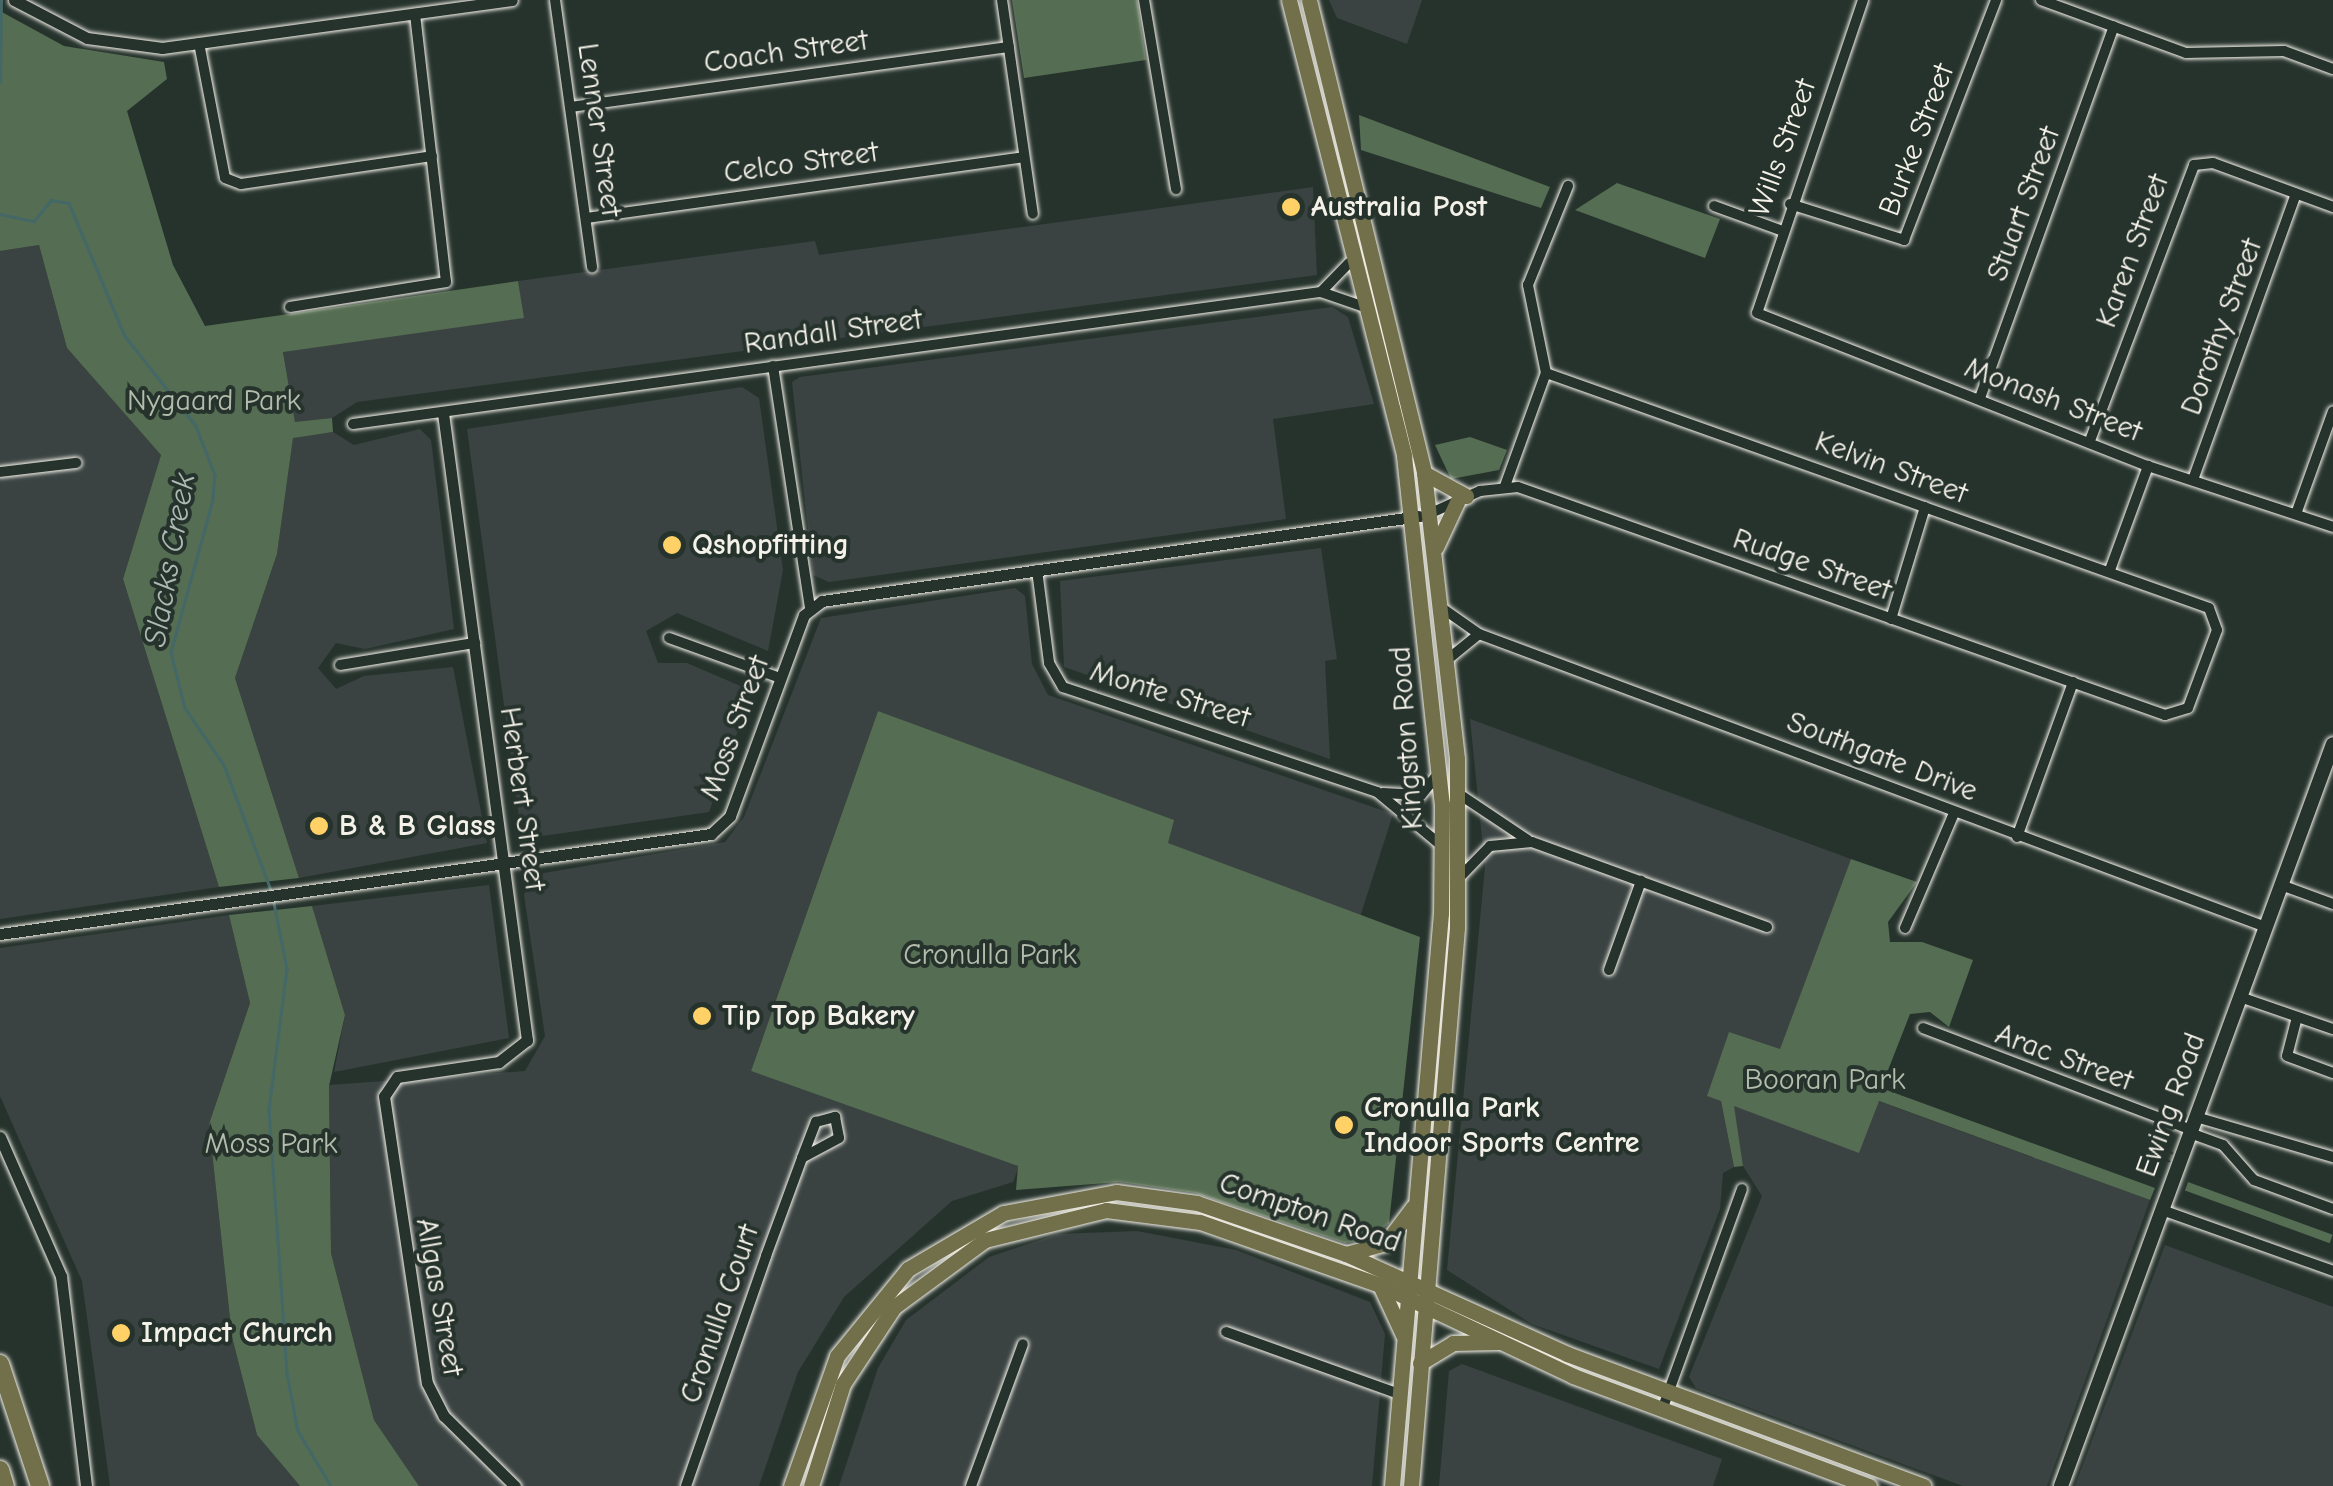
<!DOCTYPE html>
<style>
body{margin:0}
#map{position:relative;width:2333px;height:1486px;overflow:hidden;background:#26332d;font-family:"Comic Neue",sans-serif}
div>[style]{position:absolute}
[style*='--x']{left:calc(var(--x)*1px);top:calc(var(--y)*1px);width:calc(var(--w)*1px);rotate:calc(var(--a)*1deg)}
.built>*{inset:0;background:#3a4342}
.green>*{inset:0;background:#556d52;transform-origin:0 0}
.stream>*{height:2.5px;margin:-1.25px;padding:0 1.25px;transform-origin:1.25px;border-radius:1.25px;background:#436867}
.roads{filter:drop-shadow(0 0 2px #f4f1e8) drop-shadow(0 0 2px #f4f1e8)}
.minor>*{height:10px;margin:-5px;padding:0 5px;transform-origin:5px;border-radius:5px;background:#26332d}
.tertiary>*{height:11px;margin:-5.5px;padding:0 5.5px;transform-origin:5.5px;border-radius:5.5px;background:#26332d}
.secondary>*{height:14px;margin:-7px;padding:0 7px;transform-origin:7px;border-radius:7px;background:#26332d}
.primary>*{height:15px;margin:-7.5px;padding:0 7.5px;transform-origin:7.5px;border-radius:7.5px;background:#71704a}
.motorway>*{height:18px;margin:-9px;padding:0 9px;transform-origin:9px;border-radius:9px;background:#71704a}
.dots>*{width:28px;height:28px;translate:-50% -50%;box-sizing:border-box;border:5px solid #26332d;border-radius:50%}
span{translate:-50% -50%;white-space:nowrap;text-align:center;line-height:1.15;-webkit-text-stroke:8px #26332d;paint-order:stroke}
.street-label{font-size:30px;color:#f4f1e8}
.poi-label{font-size:30px;color:#f4f1e8;font-weight:700}
.left{translate:0 -50%;text-align:left}
.park-label{font-size:30px;color:#b4bcac}
.water-label{font-size:32px;color:#adbab4;font-style:italic}
</style>
<div id="map">
<div class="built">
<i style="clip-path:polygon(1329px 0,1422px 0,1407px 44px,1337px 18px)"></i>
<i style="clip-path:polygon(1313px 187px,1317px 275px,357px 402px,332px 418px,295px 423px,283px 351px,523px 318px,518px 281px,815px 241px,819px 255px)"></i>
<i style="clip-path:polygon(39px 245px,67px 348px,161px 455px,123px 579px,219px 887px,0 919px,0 251px)"></i>
<i style="clip-path:polygon(1332px 307px,1348px 317px,1374px 404px,1273px 419px,1286px 519px,829px 582px,813px 575px,792px 382px,800px 377px)"></i>
<i style="clip-path:polygon(742px 387px,759px 398px,783px 570px,768px 651px,677px 613px,646px 631px,658px 663px,687px 663px,752px 691px,709px 812px,522px 839px,467px 429px)"></i>
<i style="clip-path:polygon(420px 429px,431px 440px,454px 629px,365px 649px,336px 643px,318px 668px,336px 689px,364px 676px,453px 667px,487px 843px,299px 878px,235px 678px,277px 554px,293px 437px,333px 432px,354px 445px)"></i>
<i style="clip-path:polygon(1321px 548px,1337px 659px,1325px 661px,1330px 759px,1064px 667px,1060px 581px)"></i>
<i style="clip-path:polygon(1015px 588px,1025px 596px,1032px 664px,1048px 695px,1393px 814px,1360px 917px,1167px 843px,1173px 820px,878px 711px,751px 1071px,1019px 1166px,1013px 1182px,952px 1201px,844px 1297px,798px 1372px,759px 1486px,419px 1486px,374px 1420px,331px 1253px,329px 1085px,525px 1071px,545px 1036px,524px 895px,532px 875px,725px 842px,744px 817px,821px 618px)"></i>
<i style="clip-path:polygon(1470px 719px,1851px 859px,1780px 1050px,1729px 1033px,1721px 1101px,1734px 1167px,1723px 1173px,1720px 1209px,1659px 1369px,1532px 1324px,1447px 1270px,1485px 867px)"></i>
<i style="clip-path:polygon(489px 885px,509px 1038px,334px 1072px,345px 1015px,312px 906px)"></i>
<i style="clip-path:polygon(229px 915px,250px 1003px,209px 1124px,232px 1337px,257px 1435px,300px 1486px,110px 1486px,82px 1281px,0 1096px,0 948px)"></i>
<i style="clip-path:polygon(1878px 1101px,2150px 1200px,2047px 1486px,1963px 1486px,1696px 1388px,1689px 1377px,1762px 1196px,1743px 1166px,1733px 1106px)"></i>
<i style="clip-path:polygon(1137px 1231px,1236px 1250px,1370px 1302px,1385px 1334px,1372px 1486px,839px 1486px,878px 1368px,906px 1320px,989px 1257px,1058px 1234px)"></i>
<i style="clip-path:polygon(2165px 1245px,2333px 1307px,2333px 1486px,2075px 1486px)"></i>
<i style="clip-path:polygon(1462px 1364px,1722px 1459px,1713px 1486px,1439px 1486px,1449px 1371px)"></i>
</div>
<div class="green">
<i style="clip-path:polygon(1012px 0,1137px 0,1146px 60px,1024px 78px)"></i>
<i style="clip-path:polygon(0 11px,64px 46px,164px 62px,167px 79px,127px 111px,173px 265px,205px 326px,518px 281px,524px 318px,283px 352px,295px 422px,332px 418px,333px 432px,293px 438px,277px 554px,235px 678px,299px 878px,219px 887px,123px 579px,161px 455px,67px 348px,39px 245px,0 251px)"></i>
<i style="clip-path:polygon(1359px 115px,1550px 187px,1541px 208px,1361px 150px)"></i>
<i style="clip-path:polygon(1617px 183px,1720px 219px,1705px 258px,1575px 210px)"></i>
<i style="clip-path:polygon(1470px 437px,1507px 450px,1499px 470px,1451px 479px,1435px 445px)"></i>
<i style="clip-path:polygon(878px 711px,1174px 820px,1168px 843px,1420px 937px,1389px 1223px,1372px 1239px,1345px 1243px,1195px 1193px,1119px 1182px,1016px 1190px,1018px 1166px,751px 1071px)"></i>
<i style="clip-path:polygon(1851px 859px,1917px 882px,1888px 922px,1890px 942px,1922px 942px,1973px 960px,1949px 1027px,1930px 1012px,1910px 1014px,1881px 1088px,2155px 1188px,2150px 1200px,1879px 1101px,1859px 1153px,1734px 1106px,1743px 1166px,1734px 1167px,1721px 1101px,1707px 1096px,1729px 1032px,1780px 1049px)"></i>
<i style="clip-path:polygon(312px 906px,345px 1015px,329px 1086px,331px 1253px,374px 1420px,419px 1486px,300px 1486px,257px 1435px,232px 1337px,209px 1124px,250px 1003px,229px 915px)"></i>
<i style="left:2188px;top:1182px;width:154px;height:9px;rotate:20deg"></i>
</div>
<div class="stream">
<i style="--x:0;--y:82;--w:82;--a:-89.3"></i>
<i style="--x:0;--y:214;--w:35;--a:12"></i>
<i style="--x:34;--y:221;--w:27;--a:-51"></i>
<i style="--x:51;--y:200;--w:18;--a:9"></i>
<i style="--x:69;--y:203;--w:144;--a:67.2"></i>
<i style="--x:125;--y:336;--w:115;--a:51.7"></i>
<i style="--x:196;--y:426;--w:53;--a:68.8"></i>
<i style="--x:215;--y:475;--w:25;--a:95"></i>
<i style="--x:213;--y:500;--w:158;--a:105.4"></i>
<i style="--x:171;--y:652;--w:58;--a:76"></i>
<i style="--x:185;--y:708;--w:69;--a:55.6"></i>
<i style="--x:224;--y:765;--w:134;--a:69.4"></i>
<i style="--x:273;--y:898;--w:72;--a:78.8"></i>
<i style="--x:287;--y:969;--w:141;--a:97.3"></i>
<i style="--x:269;--y:1109;--w:266;--a:86.1"></i>
<i style="--x:287;--y:1374;--w:58;--a:79.1"></i>
<i style="--x:298;--y:1431;--w:64;--a:59"></i>
</div>
<div class="roads">
<div class="minor">
<i style="--x:555;--y:0;--w:270;--a:82.1"></i>
<i style="--x:1002;--y:0;--w:216;--a:81.8"></i>
<i style="--x:1144;--y:0;--w:192;--a:80.4"></i>
<i style="--x:1863;--y:0;--w:330;--a:108.7"></i>
<i style="--x:1757;--y:313;--w:420;--a:21.4"></i>
<i style="--x:2148;--y:466;--w:195;--a:18.2"></i>
<i style="--x:2041;--y:0;--w:154;--a:20.1"></i>
<i style="--x:2186;--y:53;--w:98;--a:-1.2"></i>
<i style="--x:2284;--y:51;--w:52;--a:20.2"></i>
<i style="--x:199;--y:43;--w:137;--a:79.1"></i>
<i style="--x:225;--y:178;--w:17;--a:21"></i>
<i style="--x:241;--y:184;--w:193;--a:-8.3"></i>
<i style="--x:570;--y:107;--w:443;--a:-7.8"></i>
<i style="--x:1790;--y:204;--w:120;--a:17.5"></i>
<i style="--x:1904;--y:240;--w:257;--a:-69"></i>
<i style="--x:1714;--y:206;--w:70;--a:20"></i>
<i style="--x:586;--y:218;--w:442;--a:-7.9"></i>
<i style="--x:1321;--y:292;--w:40;--a:-46"></i>
<i style="--x:290;--y:307;--w:158;--a:-9.1"></i>
<i style="--x:446;--y:282;--w:270;--a:-96.6"></i>
<i style="--x:773;--y:366;--w:244;--a:81.3"></i>
<i style="--x:1980;--y:398;--w:395;--a:-70.2"></i>
<i style="--x:353;--y:424;--w:977;--a:-7.77"></i>
<i style="--x:1321;--y:292;--w:43;--a:18.9"></i>
<i style="--x:2091;--y:438;--w:292;--a:-69.3"></i>
<i style="--x:2194;--y:165;--w:19;--a:-6"></i>
<i style="--x:2213;--y:163;--w:128;--a:20.1"></i>
<i style="--x:0;--y:472;--w:77;--a:-6.8"></i>
<i style="--x:2194;--y:477;--w:301;--a:-70.2"></i>
<i style="--x:1505;--y:486;--w:120;--a:-70.1"></i>
<i style="--x:1546;--y:373;--w:90;--a:-101.6"></i>
<i style="--x:1528;--y:285;--w:107;--a:-68"></i>
<i style="--x:1431;--y:513;--w:54;--a:-24.2"></i>
<i style="--x:1480;--y:491;--w:38;--a:-6"></i>
<i style="--x:1518;--y:487;--w:686;--a:19.41"></i>
<i style="--x:2165;--y:715;--w:24;--a:-17"></i>
<i style="--x:2188;--y:708;--w:83;--a:-69.6"></i>
<i style="--x:2217;--y:630;--w:23;--a:-110"></i>
<i style="--x:2209;--y:608;--w:703;--a:-160.48"></i>
<i style="--x:2296;--y:514;--w:109;--a:-70.2"></i>
<i style="--x:1037;--y:570;--w:94;--a:82.6"></i>
<i style="--x:1049;--y:663;--w:28;--a:60"></i>
<i style="--x:1063;--y:687;--w:331;--a:18.5"></i>
<i style="--x:1377;--y:792;--w:85;--a:39.7"></i>
<i style="--x:2110;--y:570;--w:111;--a:-69.9"></i>
<i style="--x:1442;--y:608;--w:45;--a:35.1"></i>
<i style="--x:1479;--y:634;--w:840;--a:20.42"></i>
<i style="--x:1891;--y:619;--w:117;--a:-73.1"></i>
<i style="--x:669;--y:638;--w:118;--a:19.8"></i>
<i style="--x:1447;--y:660;--w:41;--a:-39.1"></i>
<i style="--x:340;--y:665;--w:137;--a:-9.3"></i>
<i style="--x:1383;--y:793;--w:38;--a:3"></i>
<i style="--x:1421;--y:795;--w:28;--a:-51"></i>
<i style="--x:1459;--y:794;--w:83;--a:33.7"></i>
<i style="--x:2017;--y:837;--w:165;--a:-70.1"></i>
<i style="--x:1460;--y:877;--w:43;--a:-45.9"></i>
<i style="--x:1490;--y:846;--w:42;--a:-5.4"></i>
<i style="--x:1532;--y:842;--w:250;--a:19.9"></i>
<i style="--x:2281;--y:885;--w:55;--a:20.1"></i>
<i style="--x:1905;--y:928;--w:125;--a:-66.9"></i>
<i style="--x:1609;--y:970;--w:95;--a:-70.2"></i>
<i style="--x:2240;--y:997;--w:98;--a:19"></i>
<i style="--x:2297;--y:1017;--w:40;--a:104.4"></i>
<i style="--x:2287;--y:1056;--w:49;--a:20.3"></i>
<i style="--x:1923;--y:1028;--w:287;--a:20.8"></i>
<i style="--x:2196;--y:1117;--w:143;--a:16.3"></i>
<i style="--x:2190;--y:1133;--w:35;--a:20"></i>
<i style="--x:2223;--y:1145;--w:47;--a:48.5"></i>
<i style="--x:2254;--y:1180;--w:84;--a:20.2"></i>
<i style="--x:2162;--y:1210;--w:182;--a:19.6"></i>
<i style="--x:1226;--y:1332;--w:184;--a:19.7"></i>
<i style="--x:1662;--y:1410;--w:235;--a:-70.1"></i>
<i style="--x:686;--y:1486;--w:244;--a:-70.8"></i>
<i style="--x:766;--y:1256;--w:104;--a:-69.8"></i>
<i style="--x:802;--y:1158;--w:39;--a:-69"></i>
<i style="--x:816;--y:1122;--w:20;--a:-15"></i>
<i style="--x:835;--y:1117;--w:21;--a:79"></i>
<i style="--x:839;--y:1138;--w:42;--a:151.6"></i>
<i style="--x:971;--y:1486;--w:151;--a:-69.9"></i>
</div>
<div class="tertiary">
<i style="--x:14;--y:0;--w:82;--a:27.5"></i>
<i style="--x:87;--y:38;--w:76;--a:7.6"></i>
<i style="--x:162;--y:48;--w:353;--a:-7.8"></i>
<i style="--x:443;--y:413;--w:633;--a:82.37"></i>
<i style="--x:527;--y:1040;--w:36;--a:142"></i>
<i style="--x:499;--y:1062;--w:103;--a:171.6"></i>
<i style="--x:397;--y:1077;--w:23;--a:124"></i>
<i style="--x:384;--y:1096;--w:290;--a:81.5"></i>
<i style="--x:427;--y:1383;--w:37;--a:63"></i>
<i style="--x:444;--y:1416;--w:100;--a:44.6"></i>
<i style="--x:0;--y:934;--w:718;--a:-8.01"></i>
<i style="--x:711;--y:834;--w:26;--a:-43"></i>
<i style="--x:730;--y:816;--w:214;--a:-69.8"></i>
<i style="--x:804;--y:615;--w:23;--a:-38"></i>
<i style="--x:822;--y:601;--w:603;--a:-8.1"></i>
<i style="--x:0;--y:1137;--w:152;--a:66.3"></i>
<i style="--x:61;--y:1276;--w:211;--a:83.2"></i>
</div>
<div class="secondary">
<i style="--x:2061;--y:1486;--w:790;--a:-69.87"></i>
</div>
<div class="primary">
<i style="--x:1289;--y:0;--w:470;--a:75.8"></i>
<i style="--x:1404;--y:456;--w:350;--a:83.8"></i>
<i style="--x:1442;--y:804;--w:109;--a:90.5"></i>
<i style="--x:1441;--y:913;--w:575;--a:94.89"></i>
<i style="--x:1309;--y:0;--w:487;--a:76.3"></i>
<i style="--x:1424;--y:473;--w:288;--a:83.4"></i>
<i style="--x:1457;--y:759;--w:169;--a:90"></i>
<i style="--x:1457;--y:928;--w:560;--a:94.71"></i>
<i style="--x:1424;--y:473;--w:48;--a:28.7"></i>
<i style="--x:1436;--y:547;--w:52;--a:-64.9"></i>
<i style="--x:1346;--y:1254;--w:41;--a:-15.4"></i>
<i style="--x:1386;--y:1243;--w:45;--a:-53.1"></i>
<i style="--x:1380;--y:1285;--w:55;--a:65.3"></i>
<i style="--x:1420;--y:1363;--w:39;--a:-31"></i>
<i style="--x:1453;--y:1343;--w:46;--a:-1.2"></i>
<i style="--x:791;--y:1486;--w:138;--a:-70.5"></i>
<i style="--x:837;--y:1356;--w:112;--a:-50.8"></i>
<i style="--x:908;--y:1269;--w:110;--a:-30.5"></i>
<i style="--x:1003;--y:1213;--w:115;--a:-10.5"></i>
<i style="--x:1116;--y:1192;--w:82;--a:7.7"></i>
<i style="--x:1197;--y:1203;--w:157;--a:18.9"></i>
<i style="--x:1346;--y:1254;--w:243;--a:24.3"></i>
<i style="--x:1567;--y:1354;--w:380;--a:20.3"></i>
<i style="--x:811;--y:1486;--w:107;--a:-72.6"></i>
<i style="--x:843;--y:1384;--w:92;--a:-56.5"></i>
<i style="--x:894;--y:1307;--w:113;--a:-36.4"></i>
<i style="--x:985;--y:1240;--w:125;--a:-13.9"></i>
<i style="--x:1106;--y:1210;--w:95;--a:7.3"></i>
<i style="--x:1200;--y:1222;--w:191;--a:19.3"></i>
<i style="--x:1380;--y:1285;--w:213;--a:25.2"></i>
<i style="--x:1573;--y:1376;--w:316;--a:20.4"></i>
</div>
<div class="motorway">
<i style="--x:0;--y:1364;--w:128;--a:71.8"></i>
<i style="--x:0;--y:1470;--w:17;--a:73"></i>
</div>
</div>
<div class="dots">
<i style="left:1291px;top:207px;background:#ffd166"></i>
<i style="left:672px;top:545px;background:#ffd166"></i>
<i style="left:319px;top:826px;background:#ffd166"></i>
<i style="left:702px;top:1016px;background:#ffd166"></i>
<i style="left:1344px;top:1125px;background:#ffd166"></i>
<i style="left:121px;top:1333px;background:#ffd166"></i>
</div>
<div class="street-label">
<span style="left:786px;top:52px;rotate:-8deg">Coach Street</span>
<span style="left:599px;top:130px;rotate:82deg">Lenner Street</span>
<span style="left:1917px;top:140px;rotate:-69deg">Burke Street</span>
<span style="left:1783px;top:148px;rotate:-70deg">Wills Street</span>
<span style="left:801px;top:163px;rotate:-8deg">Celco Street</span>
<span style="left:2024px;top:204px;rotate:-70deg">Stuart Street</span>
<span style="left:2133px;top:251px;rotate:-70deg">Karen Street</span>
<span style="left:2222px;top:327px;rotate:-70deg">Dorothy Street</span>
<span style="left:833px;top:332px;rotate:-8deg">Randall Street</span>
<span style="left:2053px;top:400px;rotate:21deg">Monash Street</span>
<span style="left:1891px;top:468px;rotate:20deg">Kelvin Street</span>
<span style="left:1812px;top:565px;rotate:19deg">Rudge Street</span>
<span style="left:1170px;top:695px;rotate:17deg">Monte Street</span>
<span style="left:735px;top:728px;rotate:-70deg">Moss Street</span>
<span style="left:1407px;top:738px;rotate:-94deg">Kingston Road</span>
<span style="left:1882px;top:757px;rotate:21deg">Southgate Drive</span>
<span style="left:522px;top:799px;rotate:82deg">Herbert Street</span>
<span style="left:2064px;top:1058px;rotate:20deg">Arac Street</span>
<span style="left:2171px;top:1105px;rotate:-70deg">Ewing Road</span>
<span style="left:1310px;top:1213px;rotate:19deg">Compton Road</span>
<span style="left:439px;top:1297px;rotate:80deg">Allgas Street</span>
<span style="left:720px;top:1314px;rotate:-71deg">Cronulla Court</span>
</div>
<div class="poi-label">
<span class="left" style="left:1311px;top:207px">Australia Post</span>
<span class="left" style="left:692px;top:545px">Qshopfitting</span>
<span class="left" style="left:339px;top:826px">B &amp; B Glass</span>
<span class="left" style="left:722px;top:1016px">Tip Top Bakery</span>
<span class="left" style="left:1364px;top:1125px">Cronulla Park<br>Indoor Sports Centre</span>
<span class="left" style="left:141px;top:1333px">Impact Church</span>
</div>
<div class="park-label">
<span style="left:214px;top:401px">Nygaard Park</span>
<span style="left:990px;top:955px">Cronulla Park</span>
<span style="left:1825px;top:1080px">Booran Park</span>
<span style="left:271px;top:1144px">Moss Park</span>
</div>
<div class="water-label">
<span style="left:170px;top:560px;rotate:-80deg">Slacks Creek</span>
</div>
</div>
